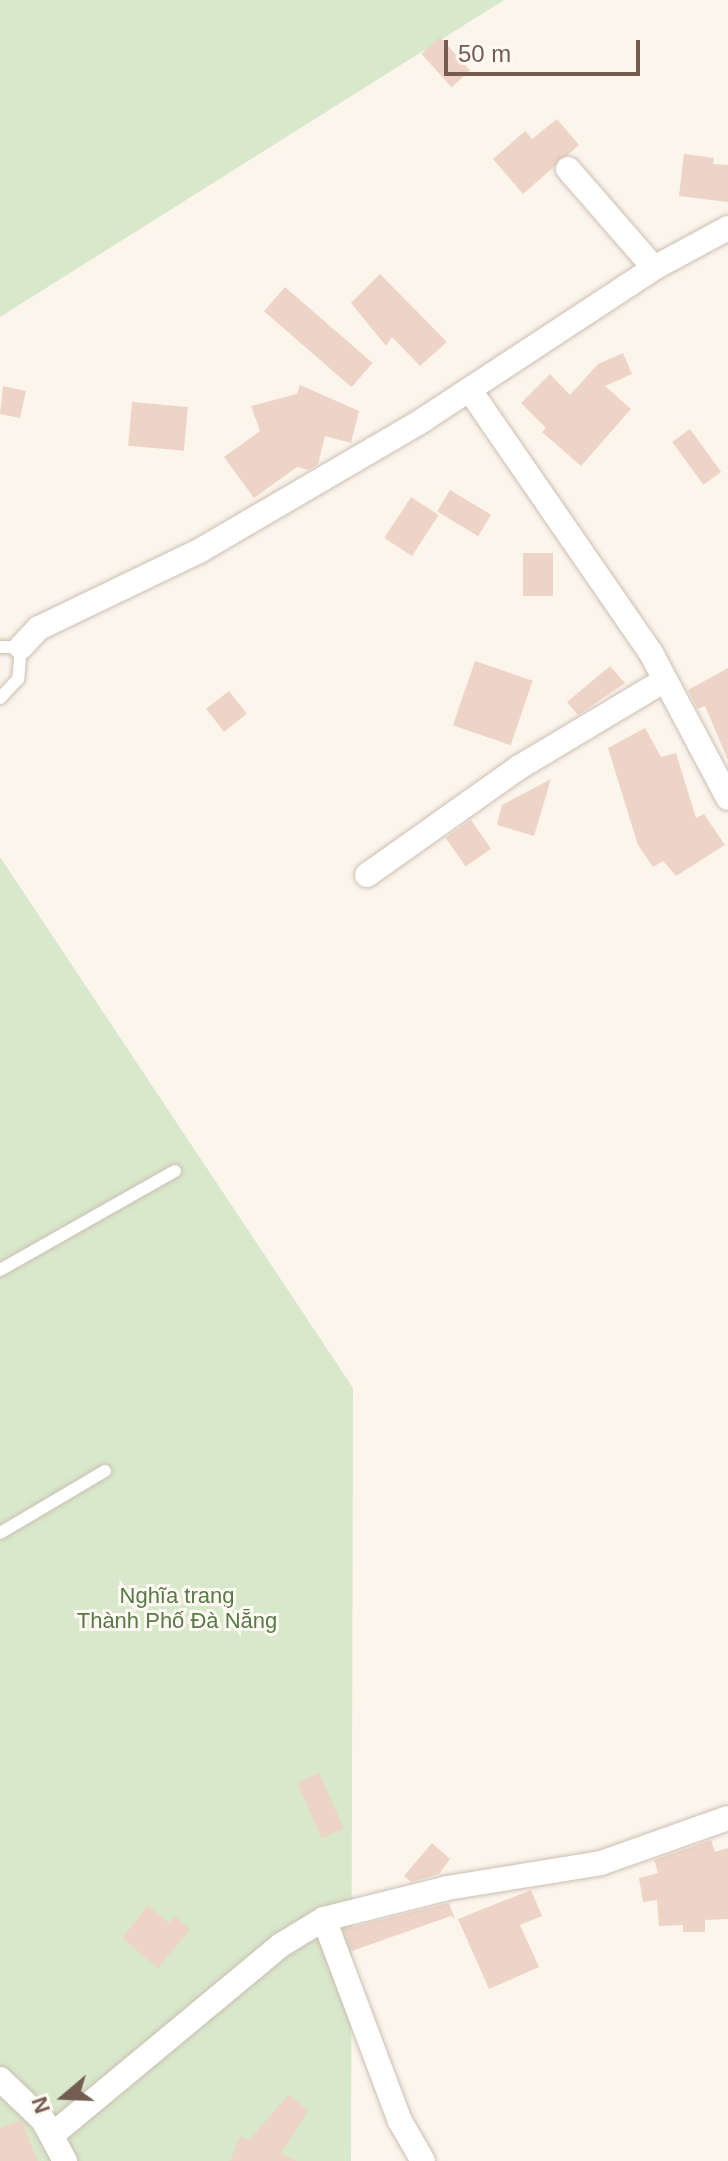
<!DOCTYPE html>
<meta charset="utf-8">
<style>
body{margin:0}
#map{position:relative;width:728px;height:2161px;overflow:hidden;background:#fbf5ec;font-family:Arial,sans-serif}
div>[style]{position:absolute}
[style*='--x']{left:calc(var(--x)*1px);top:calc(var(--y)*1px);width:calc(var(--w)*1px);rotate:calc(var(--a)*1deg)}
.green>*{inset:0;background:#d8e8cb}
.building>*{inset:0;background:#eed4c6;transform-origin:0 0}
.roads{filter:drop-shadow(0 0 2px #cdbdb2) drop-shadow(0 0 2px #cdbdb2)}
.service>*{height:12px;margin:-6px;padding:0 6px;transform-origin:6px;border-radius:6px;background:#fff}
.minor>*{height:24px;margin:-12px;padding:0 12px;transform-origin:12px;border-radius:12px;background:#fff}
span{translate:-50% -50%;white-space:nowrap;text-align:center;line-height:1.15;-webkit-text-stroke:6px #fef9f2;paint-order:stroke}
.park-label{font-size:22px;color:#597949}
.north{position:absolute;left:24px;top:2057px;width:80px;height:80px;-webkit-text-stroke:6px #fef9f2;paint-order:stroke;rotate:251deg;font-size:22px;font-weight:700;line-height:32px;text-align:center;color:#755c50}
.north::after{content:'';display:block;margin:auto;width:28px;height:36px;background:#755c50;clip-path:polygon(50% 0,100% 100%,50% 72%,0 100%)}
.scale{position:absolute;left:444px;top:40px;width:196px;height:36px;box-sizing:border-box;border:4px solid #755c50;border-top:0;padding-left:10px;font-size:24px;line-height:28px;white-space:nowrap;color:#755c50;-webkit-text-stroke:6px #fef9f2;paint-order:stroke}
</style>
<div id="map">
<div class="green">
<i style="clip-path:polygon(0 0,504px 0,0 317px)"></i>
<i style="clip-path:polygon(0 857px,353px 1388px,351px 2161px,0 2161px)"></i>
</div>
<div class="building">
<i style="left:440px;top:37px;width:45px;height:25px;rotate:48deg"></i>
<i style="clip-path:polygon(557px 119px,579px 145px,523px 194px,493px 159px,525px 131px,532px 139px)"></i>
<i style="clip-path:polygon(684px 154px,714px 158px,713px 164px,728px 165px,728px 202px,679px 196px)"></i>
<i style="clip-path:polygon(380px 274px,447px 342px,420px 366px,392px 337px,386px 346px,351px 303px)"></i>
<i style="left:285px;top:287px;width:116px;height:32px;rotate:41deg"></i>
<i style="clip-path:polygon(623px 353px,632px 374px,605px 386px,631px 409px,581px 466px,542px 432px,546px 428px,521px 403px,550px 374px,570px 395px,598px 364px)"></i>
<i style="clip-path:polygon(300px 385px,359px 411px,351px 443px,325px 436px,318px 464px,309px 470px,297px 467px,254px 498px,224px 457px,260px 431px,251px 406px,297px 394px)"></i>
<i style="clip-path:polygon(3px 386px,26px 391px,20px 418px,0 414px)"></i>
<i style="left:132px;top:402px;width:56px;height:44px;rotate:5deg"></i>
<i style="left:690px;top:429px;width:53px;height:22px;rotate:54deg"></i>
<i style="left:450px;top:490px;width:48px;height:25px;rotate:31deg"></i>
<i style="left:411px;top:497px;width:33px;height:49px;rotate:33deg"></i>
<i style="left:523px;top:553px;width:30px;height:43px"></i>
<i style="left:475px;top:661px;width:61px;height:68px;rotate:19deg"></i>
<i style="clip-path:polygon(610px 666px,625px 683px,578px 715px,567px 702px)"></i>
<i style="clip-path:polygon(728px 668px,728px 760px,705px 706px,698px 709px,688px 690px)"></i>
<i style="left:229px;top:691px;width:29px;height:29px;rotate:52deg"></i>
<i style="clip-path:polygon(645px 728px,661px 757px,676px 753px,696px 818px,704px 814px,725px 845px,676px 876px,663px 861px,653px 867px,638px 845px,608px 748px)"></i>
<i style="clip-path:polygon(551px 779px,534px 836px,497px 825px,502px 805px)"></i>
<i style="left:471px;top:820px;width:35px;height:31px;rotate:55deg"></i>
<i style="left:319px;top:1773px;width:61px;height:24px;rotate:66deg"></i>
<i style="clip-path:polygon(711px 1840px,715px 1852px,728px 1848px,728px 1919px,705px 1920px,705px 1932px,683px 1932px,683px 1925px,659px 1926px,657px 1900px,643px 1902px,639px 1878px,658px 1873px,654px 1860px)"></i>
<i style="clip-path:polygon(432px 1843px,450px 1859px,439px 1874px,411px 1882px,404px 1876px)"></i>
<i style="clip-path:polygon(531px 1890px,542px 1916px,520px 1925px,539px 1967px,489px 1989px,458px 1919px)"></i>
<i style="clip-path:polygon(449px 1903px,455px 1919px,451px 1916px,352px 1951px,344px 1929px)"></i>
<i style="clip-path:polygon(148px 1905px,169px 1923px,175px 1916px,190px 1929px,158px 1968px,122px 1938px)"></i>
<i style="clip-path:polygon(289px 2094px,308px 2111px,281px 2154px,297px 2161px,230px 2161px,240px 2136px,249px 2140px)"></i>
<i style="clip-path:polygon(21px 2120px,38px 2161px,0 2161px,0 2128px)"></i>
</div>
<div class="roads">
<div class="service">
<i style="--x:0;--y:647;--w:21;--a:0"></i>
<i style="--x:21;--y:647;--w:32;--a:95"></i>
<i style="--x:18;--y:679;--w:26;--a:133"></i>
<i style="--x:0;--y:1270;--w:201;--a:-29.5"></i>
<i style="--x:0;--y:1533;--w:122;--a:-30.6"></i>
</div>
<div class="minor">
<i style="--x:568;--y:169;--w:131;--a:49"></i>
<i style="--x:471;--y:392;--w:317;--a:55.4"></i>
<i style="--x:651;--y:653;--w:164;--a:62"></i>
<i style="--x:21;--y:647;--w:26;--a:-47"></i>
<i style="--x:39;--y:628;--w:178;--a:-25.7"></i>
<i style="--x:199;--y:551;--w:259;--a:-30.3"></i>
<i style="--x:423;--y:420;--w:277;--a:-33.3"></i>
<i style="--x:654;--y:268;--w:84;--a:-28.4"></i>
<i style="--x:367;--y:875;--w:185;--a:-35.3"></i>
<i style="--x:518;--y:768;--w:171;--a:-30.9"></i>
<i style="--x:324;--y:1919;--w:216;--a:69.4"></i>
<i style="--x:400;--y:2121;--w:46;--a:60.1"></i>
<i style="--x:0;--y:2079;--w:59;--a:43.6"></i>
<i style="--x:43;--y:2120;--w:47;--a:61.8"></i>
<i style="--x:52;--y:2135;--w:298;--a:-39.7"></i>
<i style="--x:281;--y:1945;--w:50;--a:-31.2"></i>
<i style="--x:324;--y:1919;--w:127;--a:-14.1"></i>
<i style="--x:447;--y:1888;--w:156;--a:-9.2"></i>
<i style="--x:601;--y:1863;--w:135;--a:-19.5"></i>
</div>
</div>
<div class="park-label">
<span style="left:177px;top:1608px">Nghĩa trang<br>Thành Phố Đà Nẵng</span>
</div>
<div class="north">N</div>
<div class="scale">50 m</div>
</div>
